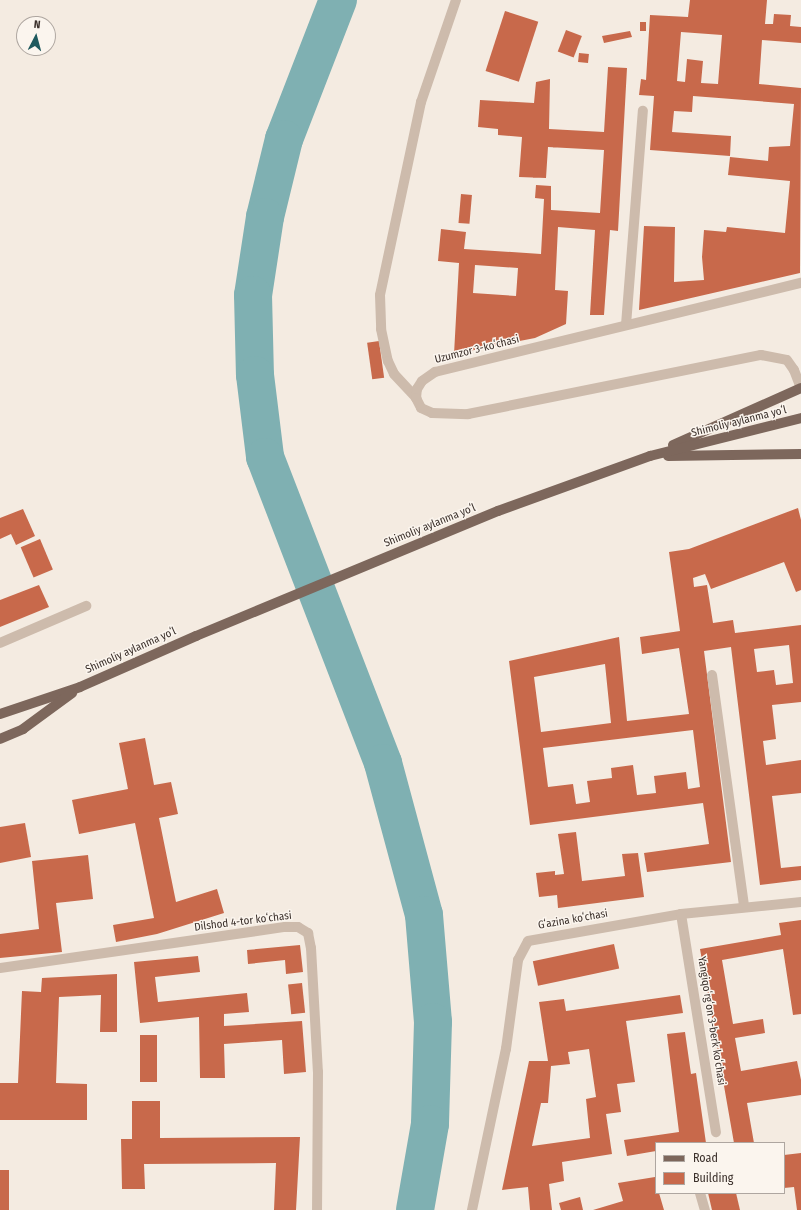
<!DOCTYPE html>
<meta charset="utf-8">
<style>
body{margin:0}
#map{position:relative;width:801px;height:1210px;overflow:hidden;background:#f4ebe1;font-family:"Fira Sans Condensed",sans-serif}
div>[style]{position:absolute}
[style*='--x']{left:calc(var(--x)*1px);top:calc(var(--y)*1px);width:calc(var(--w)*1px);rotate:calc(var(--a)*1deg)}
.river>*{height:38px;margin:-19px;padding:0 19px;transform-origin:19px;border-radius:19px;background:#7fb0b2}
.building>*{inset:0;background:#c8694b;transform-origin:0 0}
.minor>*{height:10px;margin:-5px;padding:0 5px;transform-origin:5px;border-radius:5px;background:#cdbbac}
.primary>*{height:10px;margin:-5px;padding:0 5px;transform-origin:5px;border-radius:5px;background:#7d675c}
span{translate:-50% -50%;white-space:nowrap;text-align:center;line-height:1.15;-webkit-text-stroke:3px #fbf5ee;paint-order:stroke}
.street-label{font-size:11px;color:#3b302b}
.legend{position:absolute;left:655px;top:1142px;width:130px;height:52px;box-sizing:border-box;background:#fbf5ee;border:1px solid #aea6a0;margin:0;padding:5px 7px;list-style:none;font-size:12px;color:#3b302b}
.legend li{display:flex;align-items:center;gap:8px;height:20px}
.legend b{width:20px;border:1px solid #aea6a0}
.north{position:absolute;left:16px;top:16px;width:40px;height:40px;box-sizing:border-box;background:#fbf5ee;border:1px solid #aea6a0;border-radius:50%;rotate:6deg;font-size:11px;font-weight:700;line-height:16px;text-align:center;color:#3b302b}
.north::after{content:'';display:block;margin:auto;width:14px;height:18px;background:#1f5a5e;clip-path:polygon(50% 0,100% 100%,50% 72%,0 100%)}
</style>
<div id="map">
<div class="river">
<i style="--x:338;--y:0;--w:149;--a:111.2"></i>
<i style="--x:284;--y:139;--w:80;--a:103.7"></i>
<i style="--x:265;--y:217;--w:79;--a:98.7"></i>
<i style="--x:253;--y:295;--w:80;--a:88.6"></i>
<i style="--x:255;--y:375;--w:83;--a:83"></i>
<i style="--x:265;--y:457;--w:328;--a:68.9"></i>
<i style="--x:383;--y:763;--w:157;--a:74.9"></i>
<i style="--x:424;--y:915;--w:107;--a:85.2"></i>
<i style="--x:433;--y:1022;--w:102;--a:91.7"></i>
<i style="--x:430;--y:1124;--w:87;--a:99.9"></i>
</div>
<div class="building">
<i style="clip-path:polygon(evenodd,690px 0,767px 0,765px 24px,773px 24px,774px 14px,791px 15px,790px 26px,801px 27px,801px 43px,762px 40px,759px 84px,801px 88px,800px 273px,639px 310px,644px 226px,675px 227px,674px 282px,704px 280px,702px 257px,704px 230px,726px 232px,727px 227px,785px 233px,790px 181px,728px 175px,730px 157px,768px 161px,769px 147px,790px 146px,794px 104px,693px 96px,692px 112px,674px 111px,672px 132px,731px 136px,730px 156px,650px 150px,654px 96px,639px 95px,641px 79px,646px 80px,650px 15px,688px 17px,690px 0,681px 32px,722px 35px,718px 84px,701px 83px,703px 61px,687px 59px,685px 82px,677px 81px,681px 32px)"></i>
<i style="left:505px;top:11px;width:35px;height:63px;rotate:18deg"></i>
<i style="left:640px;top:22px;width:6px;height:9px"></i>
<i style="left:566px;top:30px;width:17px;height:23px;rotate:21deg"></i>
<i style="clip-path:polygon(630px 31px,632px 37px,604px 43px,602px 36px)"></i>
<i style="left:579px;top:53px;width:10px;height:9px;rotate:6deg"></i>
<i style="clip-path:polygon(evenodd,608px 67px,627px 68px,618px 231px,610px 230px,604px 315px,590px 315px,595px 230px,558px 227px,555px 290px,568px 291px,566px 324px,535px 338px,454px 354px,459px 263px,438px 261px,441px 229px,466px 232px,464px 249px,541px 254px,544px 199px,535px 198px,536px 185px,551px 186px,551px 210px,600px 213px,604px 150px,548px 147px,546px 178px,519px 177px,522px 137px,498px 135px,498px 129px,478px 127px,480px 100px,534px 103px,536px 82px,550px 79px,549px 129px,604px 132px,608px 67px,475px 265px,518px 268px,516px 296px,473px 293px,475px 265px)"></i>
<i style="left:461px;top:194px;width:11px;height:29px;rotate:5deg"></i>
<i style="left:379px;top:341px;width:37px;height:12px;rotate:82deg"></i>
<i style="clip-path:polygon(evenodd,798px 508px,801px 520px,801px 590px,796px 592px,784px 562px,711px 589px,705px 574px,693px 578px,694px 587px,707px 585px,713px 623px,733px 620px,735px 633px,801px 625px,801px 702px,772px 705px,776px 739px,763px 741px,766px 765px,801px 760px,801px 793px,772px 796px,781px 868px,801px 866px,801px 880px,760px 885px,731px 647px,704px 651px,731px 862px,647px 872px,644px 853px,709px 844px,703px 803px,530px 825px,509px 661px,619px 637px,627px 721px,689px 714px,679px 648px,642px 654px,640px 637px,680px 631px,669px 552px,689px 549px,798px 508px,789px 645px,793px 683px,776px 685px,774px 670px,757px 672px,754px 649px,789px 645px,798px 508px,605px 664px,611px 723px,541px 732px,534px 677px,605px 664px,798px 508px,693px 730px,700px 787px,688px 789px,686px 772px,654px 776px,656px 793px,637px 795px,633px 765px,611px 768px,612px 778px,587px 781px,590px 802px,576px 804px,573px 784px,548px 787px,543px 748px,693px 730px)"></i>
<i style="clip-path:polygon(23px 509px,35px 536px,16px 545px,11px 534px,0 539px,0 518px)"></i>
<i style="left:40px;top:539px;width:33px;height:21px;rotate:67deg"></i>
<i style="clip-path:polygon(39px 585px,49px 607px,0 627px,0 600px)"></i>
<i style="clip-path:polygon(145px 738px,154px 785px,171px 782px,178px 814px,159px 818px,176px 902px,217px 889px,224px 913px,157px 934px,116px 942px,113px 925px,154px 918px,135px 823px,79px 834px,72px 800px,128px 789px,119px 743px)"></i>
<i style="clip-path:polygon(25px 823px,31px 857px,0 863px,0 827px)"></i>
<i style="clip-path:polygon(576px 832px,582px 881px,625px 876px,622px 854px,638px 853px,644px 897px,558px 908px,557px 895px,539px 897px,536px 873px,555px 871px,555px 875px,564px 874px,558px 834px)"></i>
<i style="clip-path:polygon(88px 855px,93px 899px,56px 903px,62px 952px,0 958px,0 934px,39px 929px,32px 861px)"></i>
<i style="clip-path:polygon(801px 920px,801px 1014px,793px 1015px,783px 949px,722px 960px,733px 1024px,763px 1019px,765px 1033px,735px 1038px,741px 1071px,797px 1061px,801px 1080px,801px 1095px,747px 1103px,754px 1143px,734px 1143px,700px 949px,781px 935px,779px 923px)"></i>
<i style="left:614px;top:944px;width:25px;height:83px;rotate:78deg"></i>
<i style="clip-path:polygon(300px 945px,303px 972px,286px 974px,285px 960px,248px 964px,247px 950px)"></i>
<i style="clip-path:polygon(198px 956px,200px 972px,155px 977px,158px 1002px,247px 993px,249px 1012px,224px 1014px,224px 1026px,302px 1021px,306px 1072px,284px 1074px,282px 1040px,224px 1044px,225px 1078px,200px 1078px,199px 1017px,140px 1023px,134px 962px)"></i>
<i style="clip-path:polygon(117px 974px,117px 1032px,100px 1032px,101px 995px,59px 997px,56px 1083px,87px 1084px,87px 1120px,0 1120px,0 1083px,18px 1083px,22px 991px,41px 992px,42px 978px)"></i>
<i style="left:302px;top:983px;width:30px;height:14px;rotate:84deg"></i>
<i style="clip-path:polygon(evenodd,680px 995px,683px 1013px,626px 1021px,635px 1082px,617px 1084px,621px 1112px,606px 1114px,612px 1154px,562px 1162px,564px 1181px,549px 1184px,552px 1210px,530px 1210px,528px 1187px,502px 1190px,529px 1061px,548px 1061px,539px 1002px,564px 999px,566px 1011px,680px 995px,589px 1049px,596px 1097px,586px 1099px,590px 1138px,532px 1146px,541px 1103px,548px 1103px,551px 1066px,570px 1064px,568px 1052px,589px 1049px)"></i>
<i style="clip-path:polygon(685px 1032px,691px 1074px,696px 1073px,706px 1143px,656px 1143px,656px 1151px,627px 1156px,624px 1140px,679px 1132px,667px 1034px)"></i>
<i style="left:140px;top:1035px;width:17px;height:47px"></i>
<i style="clip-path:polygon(132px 1101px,160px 1101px,160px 1138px,300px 1137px,296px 1210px,274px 1210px,276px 1163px,144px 1164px,145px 1189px,122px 1189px,121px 1139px,132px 1139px)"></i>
<i style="clip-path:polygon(801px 1153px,801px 1210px,797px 1210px,794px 1187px,784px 1188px,784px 1155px)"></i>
<i style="left:0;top:1170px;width:9px;height:40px"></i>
<i style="clip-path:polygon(655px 1177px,656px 1193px,659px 1193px,664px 1210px,593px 1210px,623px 1201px,618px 1183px)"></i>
<i style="clip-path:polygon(708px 1193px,736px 1193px,740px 1210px,712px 1210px)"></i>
<i style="clip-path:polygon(580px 1197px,583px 1210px,561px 1210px,559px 1203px)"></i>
</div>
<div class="minor">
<i style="--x:456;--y:0;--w:108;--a:108.9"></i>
<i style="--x:421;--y:102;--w:197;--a:102"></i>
<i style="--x:380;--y:295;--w:34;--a:88"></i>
<i style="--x:381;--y:329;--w:33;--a:78"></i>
<i style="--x:388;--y:361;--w:14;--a:65"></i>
<i style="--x:394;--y:374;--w:33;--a:47"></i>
<i style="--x:416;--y:398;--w:9;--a:-84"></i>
<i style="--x:417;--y:389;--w:9;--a:-58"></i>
<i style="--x:422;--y:381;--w:16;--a:-35"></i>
<i style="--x:435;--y:372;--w:377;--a:-13.7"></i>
<i style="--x:626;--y:325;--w:215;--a:-85.5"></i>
<i style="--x:416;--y:398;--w:11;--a:63"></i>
<i style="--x:421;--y:408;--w:12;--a:24"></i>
<i style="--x:432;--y:413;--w:36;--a:2"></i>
<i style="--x:468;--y:414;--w:299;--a:-11.4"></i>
<i style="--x:761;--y:355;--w:26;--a:11"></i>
<i style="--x:787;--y:360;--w:12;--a:55"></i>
<i style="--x:794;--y:370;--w:19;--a:69"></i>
<i style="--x:0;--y:643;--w:94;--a:-23.3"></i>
<i style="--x:712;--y:675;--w:233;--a:82.1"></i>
<i style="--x:681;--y:914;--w:221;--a:80.9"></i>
<i style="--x:0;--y:968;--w:288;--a:-8.2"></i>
<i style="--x:285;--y:927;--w:13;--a:0"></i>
<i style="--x:298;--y:927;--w:12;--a:31"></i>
<i style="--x:308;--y:933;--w:15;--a:79"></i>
<i style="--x:311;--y:948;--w:124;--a:86.8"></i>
<i style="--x:318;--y:1072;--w:138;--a:90.4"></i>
<i style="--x:700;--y:1193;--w:18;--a:74"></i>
<i style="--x:472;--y:1210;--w:165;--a:-78.1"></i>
<i style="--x:506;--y:1049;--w:90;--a:-82.3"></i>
<i style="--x:518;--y:960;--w:21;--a:-62"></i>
<i style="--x:528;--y:941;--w:155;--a:-10"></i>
<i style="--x:681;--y:914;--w:121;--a:-5.7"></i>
</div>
<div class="primary">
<i style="--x:673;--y:445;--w:140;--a:-24"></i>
<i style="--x:668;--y:456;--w:133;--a:-0.9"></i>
<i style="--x:0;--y:714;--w:84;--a:-18.6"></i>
<i style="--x:80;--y:687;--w:127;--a:-23.7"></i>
<i style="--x:196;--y:636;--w:327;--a:-22.5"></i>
<i style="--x:498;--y:511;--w:162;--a:-19.9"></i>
<i style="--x:650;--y:456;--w:156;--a:-14.1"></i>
<i style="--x:0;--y:739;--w:25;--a:-23"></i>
<i style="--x:23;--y:729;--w:61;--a:-36.3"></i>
</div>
<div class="street-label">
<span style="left:477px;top:350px;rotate:-14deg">Uzumzor 3-koʻchasi</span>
<span style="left:739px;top:422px;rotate:-14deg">Shimoliy aylanma yoʻl</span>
<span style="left:430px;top:526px;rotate:-22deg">Shimoliy aylanma yoʻl</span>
<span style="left:131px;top:651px;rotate:-24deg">Shimoliy aylanma yoʻl</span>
<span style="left:573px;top:920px;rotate:-10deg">Gʻazina koʻchasi</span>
<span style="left:243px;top:922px;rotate:-7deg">Dilshod 4-tor koʻchasi</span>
<span style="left:711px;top:1021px;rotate:81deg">Yangiqoʻrgʻon 3-berk koʻchasi</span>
</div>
<ul class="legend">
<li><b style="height:5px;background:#7d675c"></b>Road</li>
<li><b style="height:11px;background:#c8694b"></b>Building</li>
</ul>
<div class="north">N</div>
</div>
